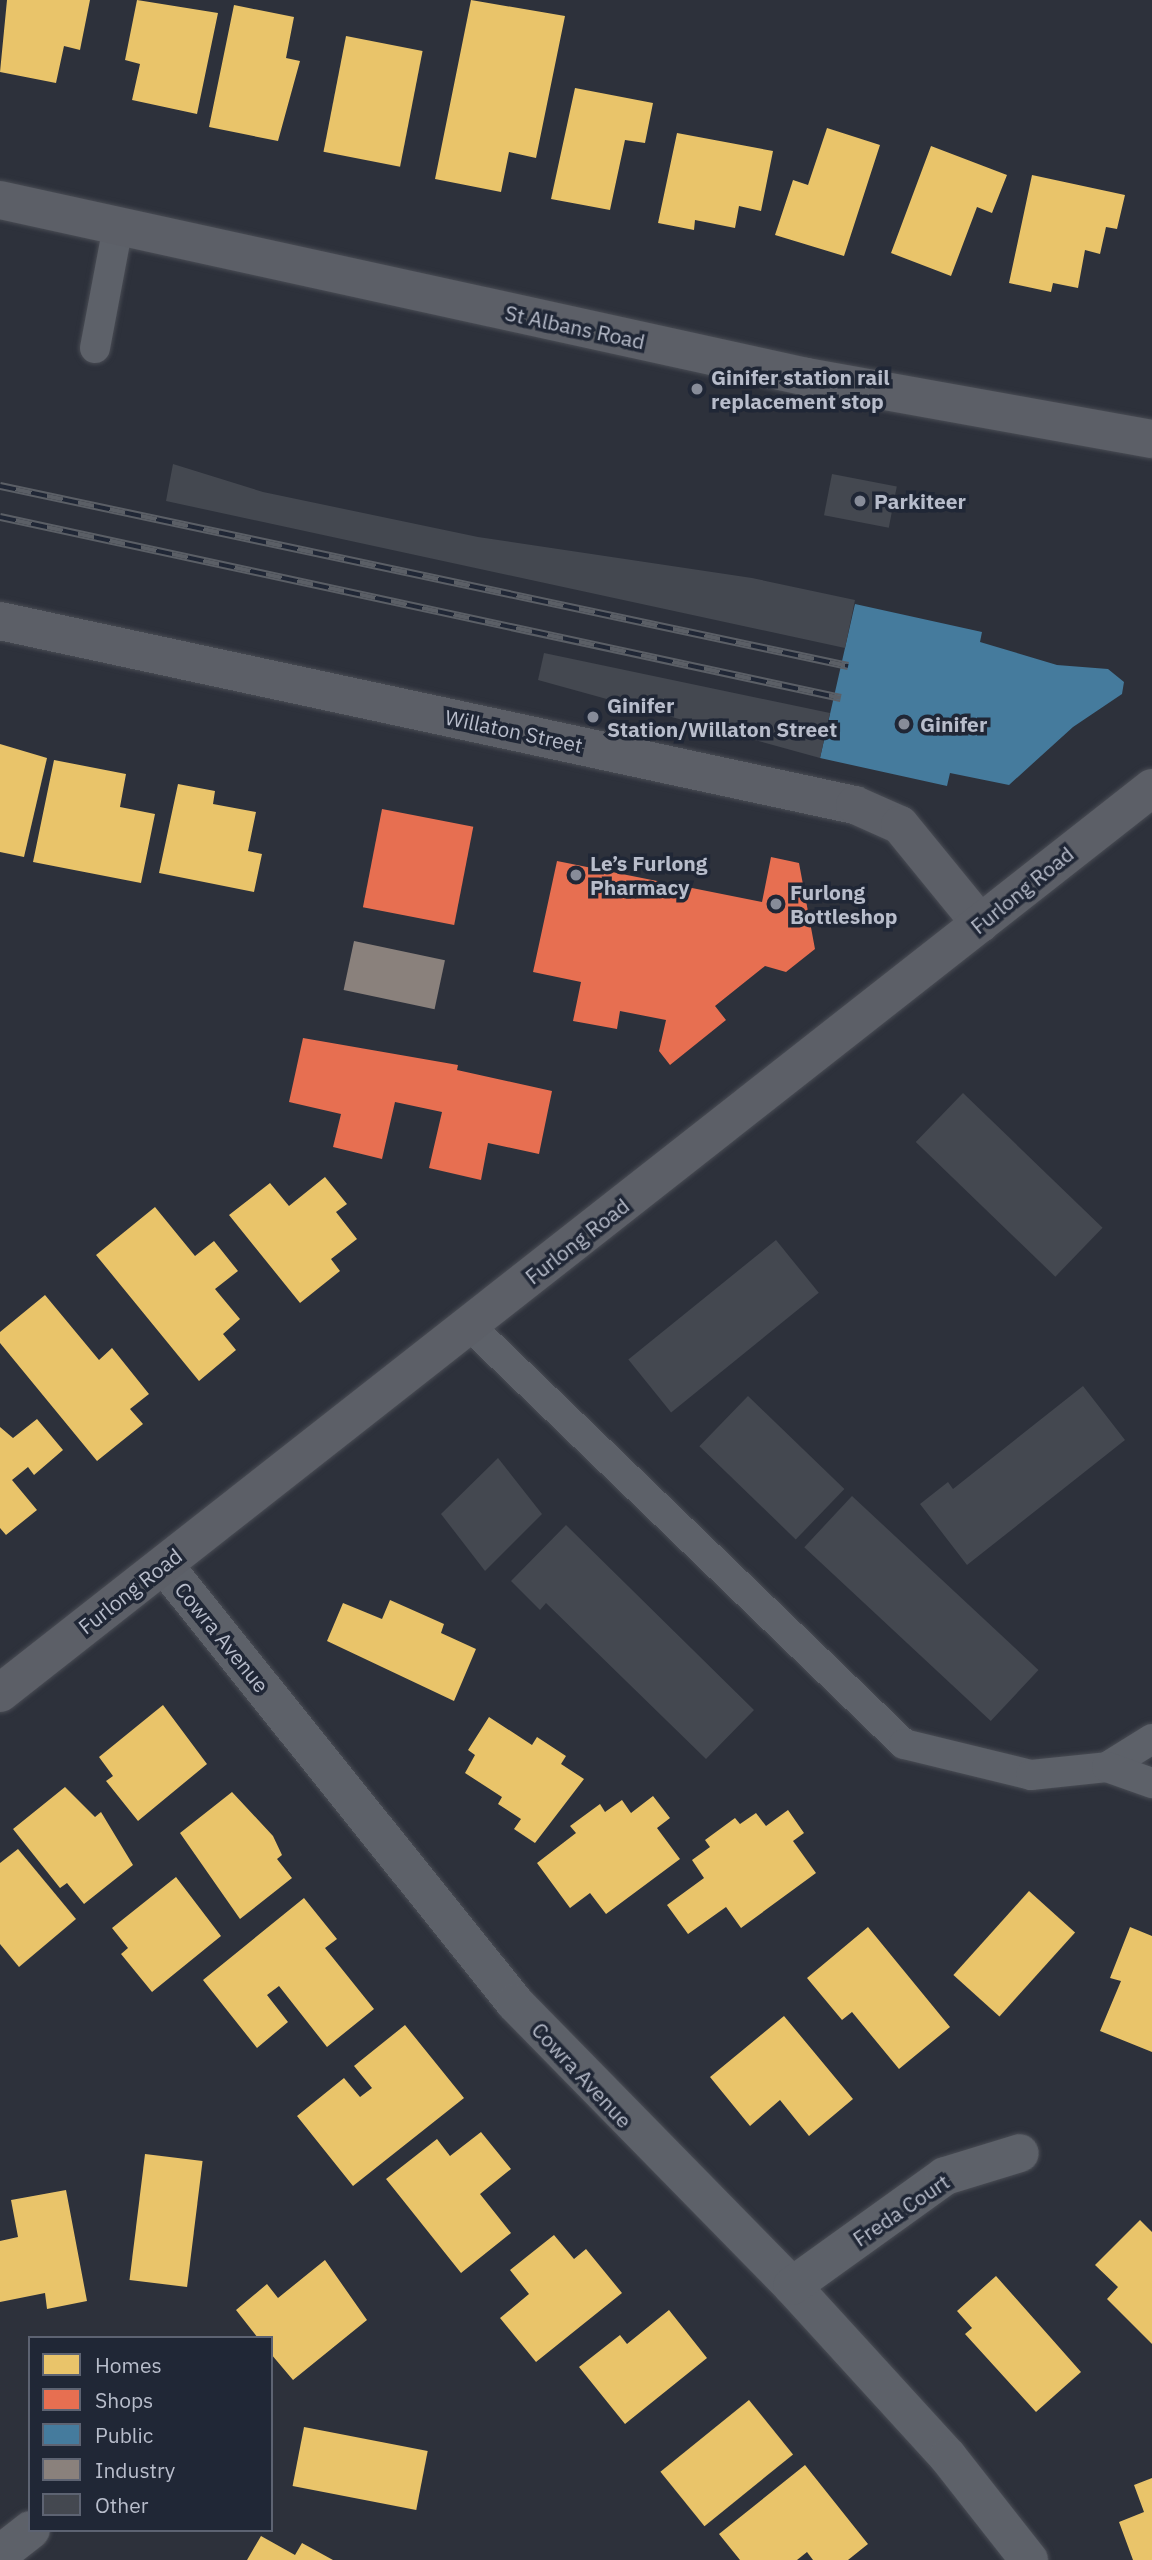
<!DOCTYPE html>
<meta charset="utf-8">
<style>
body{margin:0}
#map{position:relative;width:1152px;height:2560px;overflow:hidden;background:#2d313b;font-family:"IBM Plex Sans",sans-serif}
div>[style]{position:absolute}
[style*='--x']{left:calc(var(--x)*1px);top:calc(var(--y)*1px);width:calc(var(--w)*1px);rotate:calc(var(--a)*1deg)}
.homes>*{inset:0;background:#e9c46a;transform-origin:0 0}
.shops>*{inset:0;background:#e76f51;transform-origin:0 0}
.public>*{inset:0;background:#457b9d}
.industry>*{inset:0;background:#8a817c;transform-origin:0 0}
.building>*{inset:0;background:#444850;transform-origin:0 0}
.roads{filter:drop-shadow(0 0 2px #494c54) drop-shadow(0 0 2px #494c54)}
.lane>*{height:30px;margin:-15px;padding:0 15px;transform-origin:15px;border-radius:15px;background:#5d6169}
.street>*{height:38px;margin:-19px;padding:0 19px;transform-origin:19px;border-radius:19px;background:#5d6169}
.secondary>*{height:38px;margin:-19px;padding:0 19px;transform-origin:19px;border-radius:19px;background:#5c5f67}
.rail>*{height:8px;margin-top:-4px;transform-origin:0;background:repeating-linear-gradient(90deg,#202736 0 16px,#5b5f66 0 32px);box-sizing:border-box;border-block:2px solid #5b5f66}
.dots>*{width:19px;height:19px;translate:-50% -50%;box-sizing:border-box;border:4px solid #202736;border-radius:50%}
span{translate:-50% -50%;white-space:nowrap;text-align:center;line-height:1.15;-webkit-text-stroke:7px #202736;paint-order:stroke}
.street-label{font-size:21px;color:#b8bdcb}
.poi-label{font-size:21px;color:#b8bdcb;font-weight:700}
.left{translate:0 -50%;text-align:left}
.legend{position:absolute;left:28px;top:2336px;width:245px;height:196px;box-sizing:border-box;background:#202736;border:2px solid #5d6372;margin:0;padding:9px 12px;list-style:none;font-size:21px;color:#b8bdcb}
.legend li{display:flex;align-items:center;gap:14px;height:35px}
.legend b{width:35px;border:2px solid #5d6372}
</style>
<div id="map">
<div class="homes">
<i style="clip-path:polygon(7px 0,90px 0,80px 50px,64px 46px,56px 83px,0 72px)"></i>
<i style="clip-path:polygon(137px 0,218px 13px,197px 114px,132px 100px,140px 64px,125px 60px)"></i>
<i style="clip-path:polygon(471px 0,565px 16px,536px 158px,509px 152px,501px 192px,435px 179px)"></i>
<i style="clip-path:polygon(234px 5px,294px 17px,286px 58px,300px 61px,278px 141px,209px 127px)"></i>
<i style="left:346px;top:36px;width:78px;height:118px;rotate:11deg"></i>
<i style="clip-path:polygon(575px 88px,653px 103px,645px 143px,625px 140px,610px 210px,551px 199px)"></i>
<i style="clip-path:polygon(827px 128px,880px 145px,844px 256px,775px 235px,793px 180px,808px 185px)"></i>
<i style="clip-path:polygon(677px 133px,773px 151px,761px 211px,739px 206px,735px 228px,695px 220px,694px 230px,658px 223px)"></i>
<i style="clip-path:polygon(931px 146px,1007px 175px,992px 213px,977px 207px,951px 276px,891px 253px)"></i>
<i style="clip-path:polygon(1032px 175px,1125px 195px,1117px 229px,1106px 227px,1100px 254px,1085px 250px,1078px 288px,1053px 283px,1051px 292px,1009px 283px)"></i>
<i style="clip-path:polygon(0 744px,47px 758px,24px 857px,0 852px)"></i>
<i style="clip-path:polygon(54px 760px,126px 774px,120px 807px,155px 814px,141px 883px,33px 862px)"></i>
<i style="clip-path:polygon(178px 784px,215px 791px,213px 804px,256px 812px,248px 851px,262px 854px,254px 892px,159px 873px)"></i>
<i style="clip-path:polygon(325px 1177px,347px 1204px,336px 1212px,357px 1239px,331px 1259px,340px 1271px,300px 1303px,229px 1215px,270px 1183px,289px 1206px)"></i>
<i style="clip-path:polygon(155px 1207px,195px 1256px,214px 1241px,238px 1271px,215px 1289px,240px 1319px,223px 1334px,236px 1350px,199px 1381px,96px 1255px)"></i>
<i style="clip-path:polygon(45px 1295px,99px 1360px,112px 1348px,149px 1394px,130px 1409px,143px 1424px,97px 1461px,0 1343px,0 1332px)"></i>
<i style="clip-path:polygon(37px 1419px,63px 1450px,34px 1475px,28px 1467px,12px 1480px,37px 1510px,6px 1535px,0 1528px,0 1427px,13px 1438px)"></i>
<i style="clip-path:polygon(390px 1600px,444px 1624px,441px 1633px,476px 1649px,454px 1701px,327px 1641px,343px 1603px,382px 1619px)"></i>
<i style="clip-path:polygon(163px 1705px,207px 1764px,138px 1821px,106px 1781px,113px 1776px,99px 1757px)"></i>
<i style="clip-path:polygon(489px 1717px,532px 1745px,537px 1737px,566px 1756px,561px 1764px,584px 1779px,535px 1843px,514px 1829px,521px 1819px,498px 1804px,502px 1797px,465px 1773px,475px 1755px,468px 1750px)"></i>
<i style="clip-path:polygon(65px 1787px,95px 1817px,101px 1812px,133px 1865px,84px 1904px,67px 1883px,60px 1888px,13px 1829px)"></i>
<i style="clip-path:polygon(232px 1792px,273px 1836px,282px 1855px,277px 1859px,292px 1878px,240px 1919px,180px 1833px)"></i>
<i style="clip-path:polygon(653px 1796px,670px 1818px,657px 1828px,680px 1859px,606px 1914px,590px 1893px,570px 1908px,537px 1863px,576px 1833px,570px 1826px,600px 1804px,605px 1812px,622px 1800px,631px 1813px)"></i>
<i style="clip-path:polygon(788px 1810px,804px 1833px,793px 1841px,816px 1873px,741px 1928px,726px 1907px,688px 1934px,667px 1905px,704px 1878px,692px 1860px,710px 1847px,705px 1840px,735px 1818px,740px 1824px,756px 1813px,766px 1826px)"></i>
<i style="clip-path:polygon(18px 1849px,76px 1919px,19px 1967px,0 1944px,0 1863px)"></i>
<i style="clip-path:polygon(176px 1877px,221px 1936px,152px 1992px,121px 1954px,128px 1948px,112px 1928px)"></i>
<i style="left:1029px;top:1891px;width:62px;height:113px;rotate:42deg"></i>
<i style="clip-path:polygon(304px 1898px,337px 1939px,325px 1948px,374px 2009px,327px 2047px,279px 1986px,267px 1995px,288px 2022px,257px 2048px,203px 1980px)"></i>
<i style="clip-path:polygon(868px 1927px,950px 2027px,899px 2069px,852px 2012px,842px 2020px,807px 1978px)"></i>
<i style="clip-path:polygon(1130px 1927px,1152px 1936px,1152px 2052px,1100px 2031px,1121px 1981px,1110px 1978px)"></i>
<i style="clip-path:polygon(784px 2016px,853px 2099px,809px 2136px,780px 2100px,750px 2126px,710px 2077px)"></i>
<i style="clip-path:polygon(405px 2025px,464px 2098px,353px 2186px,297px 2116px,344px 2078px,360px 2097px,372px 2088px,354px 2066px)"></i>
<i style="clip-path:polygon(481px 2132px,511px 2169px,480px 2194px,511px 2233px,461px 2273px,386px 2179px,437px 2139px,450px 2156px)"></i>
<i style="left:145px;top:2154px;width:58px;height:127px;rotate:7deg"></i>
<i style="clip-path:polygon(66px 2190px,87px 2301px,47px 2309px,45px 2293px,0 2302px,0 2241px,18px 2237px,11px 2200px)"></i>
<i style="clip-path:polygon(1140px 2220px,1152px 2232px,1152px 2344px,1107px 2299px,1118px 2287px,1095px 2265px)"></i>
<i style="clip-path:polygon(554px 2235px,574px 2259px,586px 2249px,622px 2293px,536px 2362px,500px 2318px,529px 2294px,510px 2270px)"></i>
<i style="clip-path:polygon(325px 2260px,367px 2320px,293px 2380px,271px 2354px,271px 2338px,258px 2338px,236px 2310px,267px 2284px,278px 2298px)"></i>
<i style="clip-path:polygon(996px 2276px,1081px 2372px,1036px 2412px,965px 2334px,972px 2328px,957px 2311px)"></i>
<i style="clip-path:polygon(669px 2310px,707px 2358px,625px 2424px,579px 2367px,620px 2335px,627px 2344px)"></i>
<i style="left:749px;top:2400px;width:70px;height:114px;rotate:51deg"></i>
<i style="left:304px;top:2427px;width:126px;height:60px;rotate:11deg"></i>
<i style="clip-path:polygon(805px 2465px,868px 2544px,848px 2560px,813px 2560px,807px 2552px,797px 2560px,740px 2560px,719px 2534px)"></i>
<i style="clip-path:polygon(1152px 2478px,1152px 2560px,1133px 2560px,1119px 2522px,1144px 2512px,1134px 2485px)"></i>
<i style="clip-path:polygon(261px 2536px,295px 2555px,302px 2543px,333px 2560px,247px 2560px)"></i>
</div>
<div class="shops">
<i style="left:382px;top:809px;width:93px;height:100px;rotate:11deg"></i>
<i style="clip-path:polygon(771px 857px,799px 863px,815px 949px,786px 972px,765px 966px,715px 1006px,726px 1020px,670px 1065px,659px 1051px,666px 1020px,620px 1011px,617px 1029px,573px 1021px,581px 982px,533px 972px,557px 861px,762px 902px)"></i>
<i style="clip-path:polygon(303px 1038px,458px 1065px,457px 1070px,552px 1091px,539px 1154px,488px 1143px,481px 1180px,429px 1168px,442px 1112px,395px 1102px,382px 1159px,333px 1147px,341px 1114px,289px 1102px)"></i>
</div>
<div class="public">
<i style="clip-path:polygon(855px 604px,982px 632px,980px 642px,1057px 665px,1108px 669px,1124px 682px,1122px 694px,1073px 727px,1009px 785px,950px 773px,947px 786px,820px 758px)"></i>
</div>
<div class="industry">
<i style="left:354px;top:941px;width:93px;height:50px;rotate:12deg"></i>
</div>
<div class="building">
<i style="clip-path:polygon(173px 464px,263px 492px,478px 537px,752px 578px,855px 600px,845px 648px,166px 501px)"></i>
<i style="left:832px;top:474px;width:66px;height:42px;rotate:11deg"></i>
<i style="clip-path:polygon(544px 653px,830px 713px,820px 758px,538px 680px)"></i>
<i style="left:963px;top:1093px;width:194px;height:68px;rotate:44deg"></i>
<i style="left:776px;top:1240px;width:68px;height:190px;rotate:51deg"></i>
<i style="clip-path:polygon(1083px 1386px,1125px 1440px,967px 1565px,920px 1504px,948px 1482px,953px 1489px)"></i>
<i style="left:748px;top:1396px;width:134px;height:70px;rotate:44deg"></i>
<i style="clip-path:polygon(498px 1458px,542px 1514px,485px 1571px,441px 1514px)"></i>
<i style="left:852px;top:1496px;width:255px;height:70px;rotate:43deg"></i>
<i style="clip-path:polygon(566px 1525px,754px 1710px,706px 1759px,546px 1603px,540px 1610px,511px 1581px)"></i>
</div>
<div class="roads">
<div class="lane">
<i style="--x:95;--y:348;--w:124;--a:-79.3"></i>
<i style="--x:469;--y:1325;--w:604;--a:43.93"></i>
<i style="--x:904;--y:1744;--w:131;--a:13.7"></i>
<i style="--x:1031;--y:1775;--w:76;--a:-6"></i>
<i style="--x:1107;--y:1767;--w:53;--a:-31.9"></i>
<i style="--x:1107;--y:1767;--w:48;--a:19.6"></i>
</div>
<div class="street">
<i style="--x:164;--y:1565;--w:561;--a:51.29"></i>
<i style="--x:515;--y:2003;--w:396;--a:45.6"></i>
<i style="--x:792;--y:2286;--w:231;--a:47.6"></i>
<i style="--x:948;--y:2457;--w:131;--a:51.8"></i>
<i style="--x:792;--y:2286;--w:188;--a:-35.7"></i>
<i style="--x:945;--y:2176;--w:78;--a:-17"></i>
<i style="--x:0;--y:2554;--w:39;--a:-38"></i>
</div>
<div class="secondary">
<i style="--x:0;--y:200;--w:826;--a:12.37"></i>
<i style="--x:807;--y:377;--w:351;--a:10.2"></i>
<i style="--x:0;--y:621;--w:875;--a:12.15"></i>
<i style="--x:855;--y:805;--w:49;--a:24"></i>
<i style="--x:900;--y:825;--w:127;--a:50.8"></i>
<i style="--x:0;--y:1693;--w:1465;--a:-38.15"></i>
</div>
</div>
<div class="rail">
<i style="--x:0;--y:486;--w:867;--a:11.98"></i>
<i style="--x:0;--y:517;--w:860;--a:12.15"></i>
</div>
<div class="dots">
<i style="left:697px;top:389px;background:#878c99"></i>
<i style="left:860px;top:501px;background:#878c99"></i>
<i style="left:593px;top:717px;background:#878c99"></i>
<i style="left:904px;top:724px;background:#878c99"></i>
<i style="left:576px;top:875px;background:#878c99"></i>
<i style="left:776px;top:904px;background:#878c99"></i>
</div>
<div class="street-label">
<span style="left:575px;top:327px;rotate:12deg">St Albans Road</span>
<span style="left:514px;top:731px;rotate:12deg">Willaton Street</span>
<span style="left:1022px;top:890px;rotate:-39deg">Furlong Road</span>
<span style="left:577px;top:1241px;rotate:-38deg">Furlong Road</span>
<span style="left:130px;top:1591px;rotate:-38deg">Furlong Road</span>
<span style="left:222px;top:1637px;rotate:51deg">Cowra Avenue</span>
<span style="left:582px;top:2075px;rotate:47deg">Cowra Avenue</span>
<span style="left:901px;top:2210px;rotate:-34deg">Freda Court</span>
</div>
<div class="poi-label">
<span class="left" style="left:711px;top:389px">Ginifer station rail<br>replacement stop</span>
<span class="left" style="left:874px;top:501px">Parkiteer</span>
<span class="left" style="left:607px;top:717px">Ginifer<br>Station/Willaton Street</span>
<span class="left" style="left:920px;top:724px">Ginifer</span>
<span class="left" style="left:590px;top:875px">Le’s Furlong<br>Pharmacy</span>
<span class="left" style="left:790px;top:904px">Furlong<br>Bottleshop</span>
</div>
<ul class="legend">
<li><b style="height:19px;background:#e9c46a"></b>Homes</li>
<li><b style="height:19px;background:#e76f51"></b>Shops</li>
<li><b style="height:19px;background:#457b9d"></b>Public</li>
<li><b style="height:19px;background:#8a817c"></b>Industry</li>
<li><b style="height:19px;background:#444850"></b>Other</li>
</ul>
</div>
